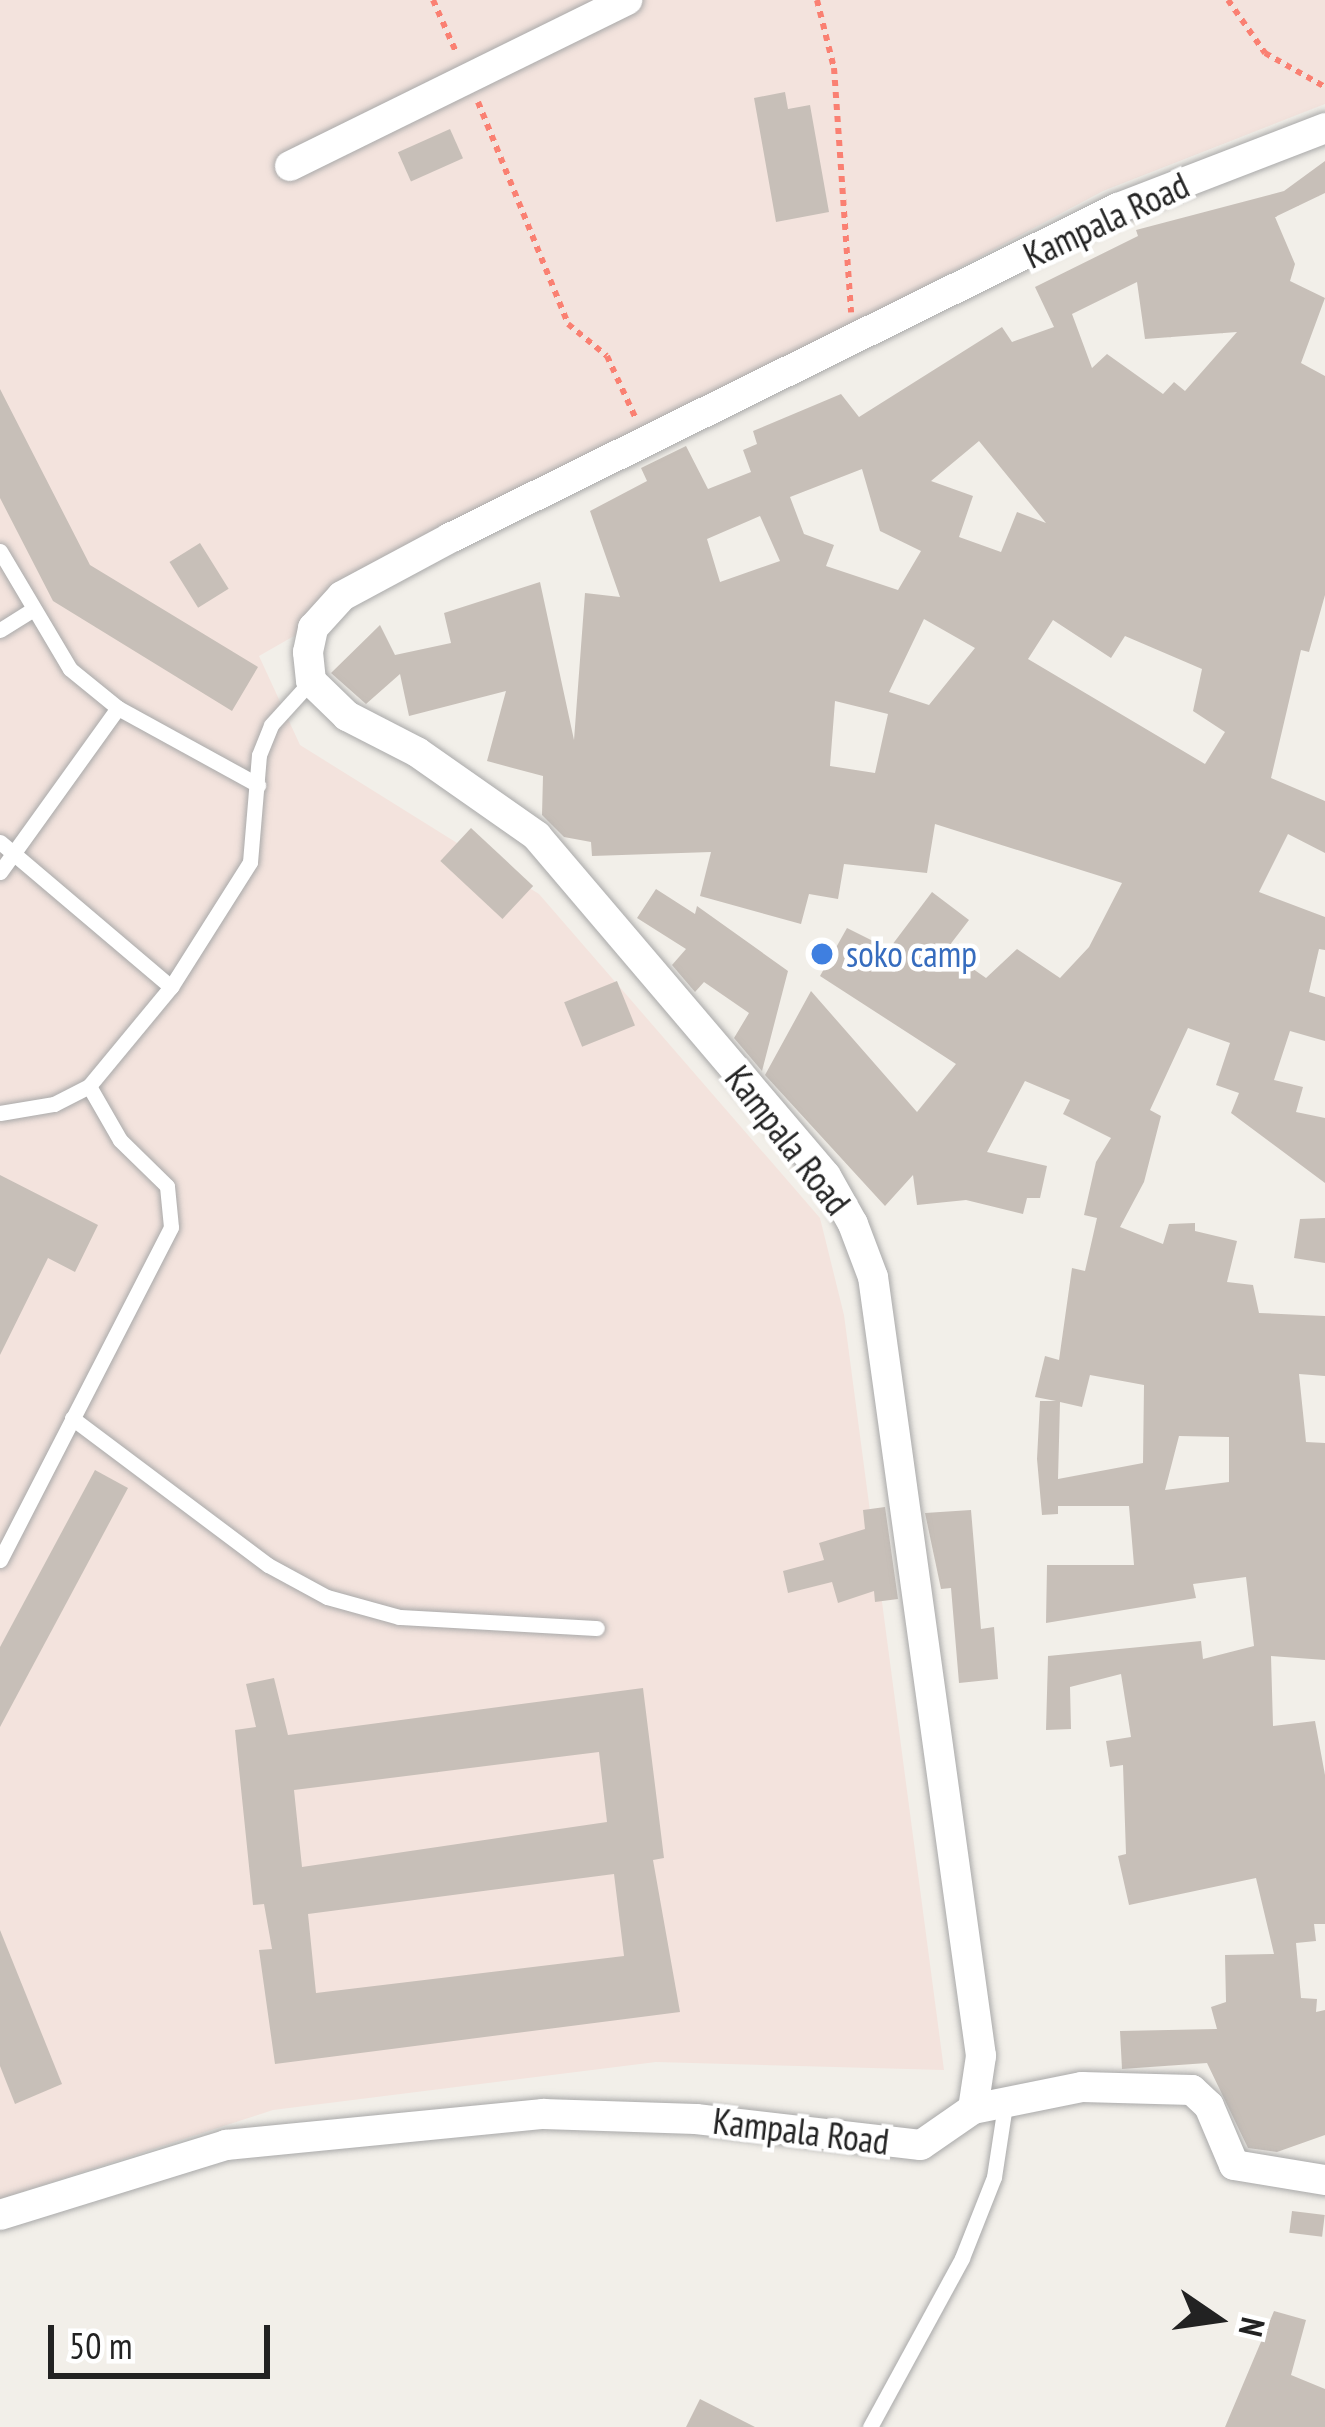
<!DOCTYPE html>
<style>
body{margin:0}
#map{position:relative;width:1325px;height:2427px;overflow:hidden;background:#f2efe9;font-family:"PT Sans Narrow",sans-serif}
div>[style]{position:absolute}
[style*='--x']{left:calc(var(--x)*1px);top:calc(var(--y)*1px);width:calc(var(--w)*1px);rotate:calc(var(--a)*1deg)}
.military>*{inset:0;background:#f3e3dd}
.building>*{inset:0;background:#c7bfb8;transform-origin:0 0}
.path>*{height:6px;margin-top:-3px;transform-origin:0;background:repeating-linear-gradient(90deg,#fa8072 0 6px,transparent 0 12px)}
.roads{filter:drop-shadow(0 0 3px #a9a9a9) drop-shadow(0 0 3px #a9a9a9)}
.service>*{height:15px;margin:-7.5px;padding:0 7.5px;transform-origin:7.5px;border-radius:7.5px;background:#fff}
.minor>*{height:30px;margin:-15px;padding:0 15px;transform-origin:15px;border-radius:15px;background:#fff}
.dots>*{width:33px;height:33px;translate:-50% -50%;box-sizing:border-box;border:6px solid #fff;border-radius:50%}
span{translate:-50% -50%;white-space:nowrap;text-align:center;line-height:1.15;-webkit-text-stroke:9px #fff;paint-order:stroke}
.street-label{font-size:36px;color:#222}
.shop-label{font-size:36px;color:#366cbe}
.left{translate:0 -50%;text-align:left}
.north{position:absolute;left:1157px;top:2259px;width:120px;height:120px;-webkit-text-stroke:9px #fff;paint-order:stroke;rotate:103deg;font-size:33px;font-weight:700;line-height:48px;text-align:center;color:#222}
.north::after{content:'';display:block;margin:auto;width:42px;height:54px;background:#222;clip-path:polygon(50% 0,100% 100%,50% 72%,0 100%)}
.scale{position:absolute;left:48px;top:2325px;width:222px;height:54px;box-sizing:border-box;border:6px solid #222;border-top:0;padding-left:15px;font-size:36px;line-height:42px;white-space:nowrap;color:#222;-webkit-text-stroke:9px #fff;paint-order:stroke}
</style>
<div id="map">
<div class="military">
<i style="clip-path:polygon(0 0,1325px 0,1325px 104px,1103px 191px,632px 443px,259px 656px,300px 745px,539px 894px,820px 1218px,844px 1315px,944px 2070px,656px 2062px,273px 2110px,0 2199px)"></i>
</div>
<div class="building">
<i style="clip-path:polygon(785px 92px,788px 109px,810px 105px,829px 212px,776px 222px,754px 98px)"></i>
<i style="left:450px;top:129px;width:32px;height:57px;rotate:66deg"></i>
<i style="clip-path:polygon(evenodd,1325px 161px,1325px 193px,1275px 217px,1295px 264px,1290px 281px,1325px 298px,1301px 363px,1325px 376px,1325px 595px,1309px 652px,1301px 650px,1271px 778px,1325px 801px,1325px 853px,1288px 834px,1259px 892px,1325px 917px,1325px 950px,1319px 949px,1309px 992px,1325px 997px,1325px 1041px,1290px 1031px,1274px 1080px,1303px 1087px,1296px 1112px,1325px 1118px,1325px 1183px,1231px 1113px,1239px 1093px,1216px 1085px,1230px 1043px,1188px 1028px,1150px 1110px,1161px 1116px,1144px 1182px,1120px 1227px,1163px 1244px,1169px 1224px,1195px 1223px,1195px 1231px,1237px 1241px,1227px 1282px,1253px 1285px,1259px 1313px,1325px 1316px,1325px 1376px,1299px 1374px,1306px 1442px,1325px 1443px,1325px 1660px,1271px 1656px,1273px 1726px,1315px 1721px,1325px 1775px,1325px 1924px,1314px 1924px,1316px 1941px,1296px 1943px,1301px 1998px,1317px 1999px,1316px 2012px,1325px 2010px,1325px 2135px,1277px 2152px,1248px 2148px,1207px 2063px,1122px 2069px,1120px 2031px,1217px 2029px,1211px 2007px,1226px 2002px,1225px 1955px,1274px 1954px,1256px 1878px,1129px 1905px,1118px 1856px,1126px 1854px,1123px 1765px,1110px 1767px,1106px 1741px,1131px 1737px,1121px 1674px,1070px 1687px,1071px 1729px,1046px 1730px,1048px 1656px,1201px 1641px,1203px 1659px,1254px 1646px,1246px 1577px,1193px 1584px,1196px 1598px,1046px 1623px,1047px 1565px,1134px 1565px,1129px 1506px,1058px 1506px,1058px 1514px,1042px 1515px,1037px 1459px,1040px 1401px,1056px 1401px,1035px 1397px,1045px 1356px,1059px 1360px,1072px 1268px,1085px 1271px,1097px 1218px,1084px 1215px,1096px 1162px,1111px 1138px,1063px 1114px,1070px 1100px,1025px 1081px,987px 1152px,1047px 1166px,1040px 1198px,1027px 1198px,1023px 1214px,966px 1200px,917px 1205px,913px 1175px,885px 1206px,765px 1075px,811px 991px,917px 1112px,956px 1064px,820px 976px,847px 928px,889px 949px,932px 892px,969px 920px,946px 950px,986px 978px,1017px 949px,1060px 978px,1089px 947px,1122px 883px,935px 824px,927px 873px,844px 864px,838px 899px,809px 894px,801px 924px,700px 896px,711px 852px,592px 856px,591px 842px,564px 837px,542px 815px,543px 776px,487px 761px,506px 691px,409px 716px,400px 674px,366px 704px,331px 673px,380px 625px,395px 655px,451px 643px,444px 613px,540px 582px,574px 740px,585px 593px,620px 597px,590px 511px,647px 481px,641px 468px,686px 446px,708px 489px,751px 472px,743px 450px,757px 444px,753px 431px,841px 394px,859px 417px,1002px 327px,1012px 342px,1054px 327px,1035px 287px,1138px 236px,1136px 230px,1284px 191px,1325px 161px,1137px 282px,1145px 339px,1237px 332px,1185px 391px,1174px 382px,1163px 394px,1107px 354px,1092px 368px,1072px 314px,1137px 282px,1325px 161px,979px 441px,1046px 523px,1017px 512px,1001px 552px,959px 537px,973px 496px,931px 481px,979px 441px,1325px 161px,862px 469px,880px 531px,921px 551px,898px 590px,826px 566px,834px 545px,804px 534px,790px 497px,862px 469px,1325px 161px,760px 516px,780px 561px,720px 582px,707px 539px,760px 516px,1325px 161px,924px 619px,975px 648px,929px 705px,889px 692px,924px 619px,1325px 161px,1053px 620px,1111px 658px,1125px 636px,1202px 669px,1193px 711px,1225px 732px,1205px 764px,1028px 659px,1053px 620px,1325px 161px,835px 701px,888px 714px,875px 773px,830px 766px,835px 701px,1325px 161px,1090px 1375px,1144px 1385px,1143px 1463px,1058px 1479px,1060px 1402px,1082px 1407px,1090px 1375px,1325px 161px,1179px 1436px,1229px 1437px,1229px 1482px,1165px 1490px,1179px 1436px)"></i>
<i style="clip-path:polygon(0 389px,90px 565px,258px 667px,232px 711px,53px 601px,0 498px)"></i>
<i style="left:200px;top:543px;width:54px;height:36px;rotate:58deg"></i>
<i style="left:471px;top:828px;width:85px;height:45px;rotate:43deg"></i>
<i style="clip-path:polygon(656px 889px,695px 914px,697px 906px,788px 971px,762px 1071px,734px 1038px,749px 1013px,704px 982px,695px 992px,672px 965px,686px 949px,637px 918px)"></i>
<i style="left:617px;top:981px;width:48px;height:57px;rotate:68deg"></i>
<i style="clip-path:polygon(0 1175px,98px 1225px,75px 1272px,48px 1258px,0 1355px)"></i>
<i style="clip-path:polygon(1325px 1218px,1325px 1263px,1294px 1258px,1300px 1219px)"></i>
<i style="clip-path:polygon(95px 1470px,128px 1488px,0 1727px,0 1647px)"></i>
<i style="clip-path:polygon(885px 1507px,898px 1599px,875px 1602px,874px 1591px,838px 1603px,832px 1582px,788px 1593px,783px 1571px,824px 1560px,819px 1543px,865px 1529px,863px 1510px)"></i>
<i style="clip-path:polygon(971px 1510px,981px 1629px,994px 1627px,998px 1679px,959px 1683px,951px 1588px,941px 1589px,925px 1513px)"></i>
<i style="clip-path:polygon(evenodd,274px 1678px,288px 1735px,643px 1688px,664px 1858px,653px 1860px,680px 2012px,275px 2064px,259px 1950px,272px 1949px,264px 1904px,253px 1905px,235px 1730px,256px 1727px,246px 1684px,274px 1678px,599px 1752px,607px 1822px,302px 1867px,294px 1790px,599px 1752px,274px 1678px,614px 1874px,624px 1956px,316px 1993px,308px 1914px,614px 1874px)"></i>
<i style="clip-path:polygon(0 1930px,62px 2084px,15px 2104px,0 2066px)"></i>
<i style="left:1292px;top:2211px;width:33px;height:22px;rotate:7deg"></i>
<i style="clip-path:polygon(1274px 2311px,1306px 2320px,1291px 2375px,1325px 2389px,1325px 2427px,1225px 2427px)"></i>
<i style="clip-path:polygon(700px 2399px,755px 2427px,686px 2427px)"></i>
</div>
<div class="path">
<i style="--x:433;--y:0;--w:57;--a:66.1"></i>
<i style="--x:817;--y:0;--w:70;--a:76"></i>
<i style="--x:834;--y:68;--w:245;--a:86"></i>
<i style="--x:1228;--y:0;--w:65;--a:55.1"></i>
<i style="--x:1265;--y:53;--w:69;--a:29.5"></i>
<i style="--x:478;--y:102;--w:240;--a:67.9"></i>
<i style="--x:568;--y:324;--w:50;--a:39.4"></i>
<i style="--x:607;--y:356;--w:67;--a:65.3"></i>
</div>
<div class="roads">
<div class="service">
<i style="--x:0;--y:551;--w:137;--a:59.3"></i>
<i style="--x:70;--y:669;--w:62;--a:39.1"></i>
<i style="--x:118;--y:708;--w:160;--a:28.8"></i>
<i style="--x:0;--y:630;--w:36;--a:-32"></i>
<i style="--x:0;--y:842;--w:224;--a:40.3"></i>
<i style="--x:0;--y:872;--w:202;--a:-54.3"></i>
<i style="--x:0;--y:1113;--w:55;--a:-9.5"></i>
<i style="--x:54;--y:1104;--w:39;--a:-27"></i>
<i style="--x:89;--y:1086;--w:129;--a:-50.4"></i>
<i style="--x:171;--y:987;--w:148;--a:-57.7"></i>
<i style="--x:250;--y:862;--w:107;--a:-85.2"></i>
<i style="--x:259;--y:755;--w:32;--a:-68"></i>
<i style="--x:271;--y:725;--w:59;--a:-47.7"></i>
<i style="--x:72;--y:1418;--w:245;--a:36.9"></i>
<i style="--x:268;--y:1565;--w:67;--a:28.5"></i>
<i style="--x:327;--y:1597;--w:75;--a:15.5"></i>
<i style="--x:399;--y:1617;--w:198;--a:3.2"></i>
<i style="--x:0;--y:1560;--w:374;--a:-62.8"></i>
<i style="--x:171;--y:1227;--w:41;--a:-95.6"></i>
<i style="--x:167;--y:1186;--w:66;--a:-135.6"></i>
<i style="--x:120;--y:1140;--w:62;--a:-119.9"></i>
<i style="--x:870;--y:2427;--w:192;--a:-61.4"></i>
<i style="--x:962;--y:2258;--w:87;--a:-68.4"></i>
<i style="--x:994;--y:2177;--w:73;--a:-81.3"></i>
</div>
<div class="minor">
<i style="--x:290;--y:166;--w:376;--a:-26.2"></i>
<i style="--x:973;--y:2109;--w:111;--a:-11.4"></i>
<i style="--x:1082;--y:2087;--w:110;--a:1.6"></i>
<i style="--x:1192;--y:2090;--w:23;--a:43"></i>
<i style="--x:1209;--y:2106;--w:64;--a:67"></i>
<i style="--x:1234;--y:2165;--w:92;--a:9.4"></i>
<i style="--x:0;--y:2215;--w:237;--a:-17.2"></i>
<i style="--x:226;--y:2145;--w:319;--a:-5.6"></i>
<i style="--x:543;--y:2114;--w:153;--a:1.9"></i>
<i style="--x:696;--y:2119;--w:226;--a:6.6"></i>
<i style="--x:921;--y:2145;--w:63;--a:-34.7"></i>
<i style="--x:973;--y:2109;--w:54;--a:-81.4"></i>
<i style="--x:981;--y:2056;--w:786;--a:-97.89"></i>
<i style="--x:873;--y:1277;--w:57;--a:-110.7"></i>
<i style="--x:853;--y:1224;--w:55;--a:-119.4"></i>
<i style="--x:826;--y:1176;--w:446;--a:-130.4"></i>
<i style="--x:537;--y:836;--w:146;--a:-145"></i>
<i style="--x:417;--y:752;--w:79;--a:-152.8"></i>
<i style="--x:347;--y:716;--w:50;--a:-135.8"></i>
<i style="--x:311;--y:681;--w:29;--a:-96"></i>
<i style="--x:308;--y:652;--w:25;--a:-78"></i>
<i style="--x:313;--y:628;--w:43;--a:-47.8"></i>
<i style="--x:342;--y:596;--w:123;--a:-28.2"></i>
<i style="--x:450;--y:538;--w:745;--a:-26.29"></i>
<i style="--x:1118;--y:208;--w:222;--a:-21.1"></i>
</div>
</div>
<div class="dots">
<i style="left:822px;top:954px;background:#3f7fe0"></i>
</div>
<div class="street-label">
<span style="left:1106px;top:220px;rotate:-25deg">Kampala Road</span>
<span style="left:788px;top:1140px;rotate:52deg">Kampala Road</span>
<span style="left:801px;top:2131px;rotate:7deg">Kampala Road</span>
</div>
<div class="shop-label">
<span class="left" style="left:846px;top:954px">soko camp</span>
</div>
<div class="north">N</div>
<div class="scale">50 m</div>
</div>
